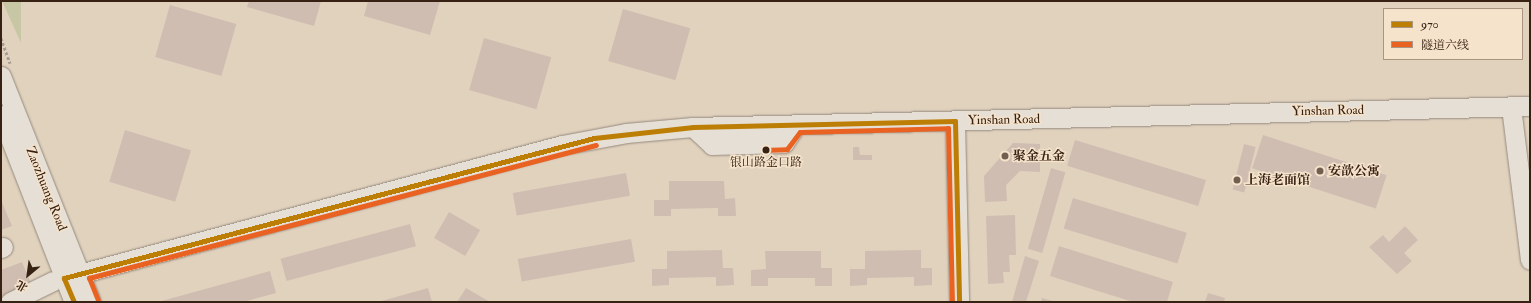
<!DOCTYPE html>
<meta charset="utf-8">
<style>
body{margin:0}
#map{position:relative;width:1531px;height:303px;overflow:hidden;background:#e1d2be;font-family:"IM FELL Double Pica","Noto Serif SC",serif}
div>[style]{position:absolute}
[style*='--x']{left:calc(var(--x)*1px);top:calc(var(--y)*1px);width:calc(var(--w)*1px);rotate:calc(var(--a)*1deg)}
.green>*{inset:0;background:#c8c7a5}
.building>*{inset:0;background:#d0bdb1;transform-origin:0 0}
.path>*{height:2.5px;margin-top:-1.25px;transform-origin:0;background:repeating-linear-gradient(90deg,#a69e95 0 3px,transparent 0 5px)}
.roads{filter:drop-shadow(0 0 1px #958a7d) drop-shadow(0 0 1px #958a7d)}
.minor>*{height:19px;margin:-9.5px;padding:0 9.5px;transform-origin:9.5px;border-radius:9.5px;background:#e6dfd5}
.bus-1>*{height:5px;margin:-2.5px;padding:0 2.5px;transform-origin:2.5px;border-radius:2.5px;background:#bd7e06}
.bus-2>*{height:5px;margin:-2.5px;padding:0 2.5px;transform-origin:2.5px;border-radius:2.5px;background:#e96221}
.dots>*{width:11px;height:11px;translate:-50% -50%;box-sizing:border-box;border:2px solid #f5e3cb;border-radius:50%}
span{translate:-50% -50%;white-space:nowrap;text-align:center;line-height:1.15;-webkit-text-stroke:3px #f5e3cb;paint-order:stroke}
.bus-label{font-size:12px;color:#372113}
.street-label{font-size:13px;color:#372113}
.poi-label{font-size:13px;color:#372113;font-weight:700}
.left{translate:0 -50%;text-align:left}
.frame{position:absolute;inset:0;border:2px solid #372113;pointer-events:none}
.legend{position:absolute;left:1383px;top:8px;width:140px;height:52px;box-sizing:border-box;background:#f5e3cb;border:1px solid #a99581;margin:0;padding:5px 7px;list-style:none;font-size:12px;color:#372113}
.legend li{display:flex;align-items:center;gap:8px;height:20px}
.legend b{width:20px;border:1px solid #a99581}
.north{position:absolute;left:8px;top:255px;width:40px;height:40px;-webkit-text-stroke:3px #f5e3cb;paint-order:stroke;rotate:209deg;font-size:11px;font-weight:700;line-height:16px;text-align:center;color:#372113}
.north::after{content:'';display:block;margin:auto;width:14px;height:18px;background:#372113;clip-path:polygon(50% 0,100% 100%,50% 72%,0 100%)}
</style>
<div id="map">
<div class="green">
<i style="clip-path:polygon(2px 1px,21px 1px,21px 43px)"></i>
</div>
<div class="building">
<i style="clip-path:polygon(249px 1px,321px 1px,314px 26px,247px 7px)"></i>
<i style="clip-path:polygon(368px 1px,440px 1px,430px 35px,364px 16px)"></i>
<i style="left:170px;top:5px;width:69px;height:54px;rotate:16deg"></i>
<i style="left:623px;top:9px;width:70px;height:54px;rotate:16deg"></i>
<i style="left:484px;top:38px;width:70px;height:54px;rotate:16deg"></i>
<i style="left:125px;top:130px;width:69px;height:54px;rotate:17deg"></i>
<i style="left:1263px;top:135px;width:130px;height:35px;rotate:18deg"></i>
<i style="left:1075px;top:140px;width:137px;height:27px;rotate:17deg"></i>
<i style="clip-path:polygon(1013px 143px,1040px 144px,1040px 172px,1020px 171px,1006px 185px,1007px 201px,985px 202px,984px 176px)"></i>
<i style="left:1244px;top:144px;width:12px;height:47px;rotate:14deg"></i>
<i style="clip-path:polygon(853px 147px,859px 147px,860px 155px,872px 155px,872px 160px,853px 160px)"></i>
<i style="left:1051px;top:168px;width:15px;height:84px;rotate:16deg"></i>
<i style="left:626px;top:173px;width:23px;height:115px;rotate:80deg"></i>
<i style="clip-path:polygon(669px 181px,724px 181px,725px 199px,735px 198px,736px 216px,718px 216px,718px 208px,671px 209px,671px 216px,654px 216px,654px 200px,669px 200px)"></i>
<i style="left:1073px;top:198px;width:119px;height:32px;rotate:17deg"></i>
<i style="clip-path:polygon(1px 200px,12px 226px,1px 230px)"></i>
<i style="left:449px;top:212px;width:36px;height:30px;rotate:30deg"></i>
<i style="clip-path:polygon(1015px 215px,1016px 255px,1009px 255px,1010px 272px,1003px 272px,1004px 283px,988px 284px,986px 216px)"></i>
<i style="left:410px;top:224px;width:23px;height:134px;rotate:75deg"></i>
<i style="clip-path:polygon(1405px 226px,1418px 240px,1404px 253px,1412px 261px,1397px 274px,1369px 247px,1383px 235px,1389px 242px)"></i>
<i style="left:631px;top:239px;width:23px;height:115px;rotate:80deg"></i>
<i style="clip-path:polygon(1059px 246px,1173px 282px,1167px 302px,1133px 302px,1050px 276px)"></i>
<i style="clip-path:polygon(722px 250px,723px 268px,733px 268px,734px 285px,716px 286px,716px 277px,669px 278px,669px 285px,652px 286px,652px 269px,667px 269px,667px 251px)"></i>
<i style="clip-path:polygon(921px 250px,921px 268px,932px 268px,932px 285px,914px 286px,914px 277px,867px 278px,867px 285px,850px 286px,850px 269px,865px 269px,865px 251px)"></i>
<i style="clip-path:polygon(765px 251px,821px 251px,821px 268px,832px 268px,832px 286px,815px 286px,815px 278px,768px 278px,768px 286px,751px 286px,751px 270px,766px 269px)"></i>
<i style="clip-path:polygon(1025px 256px,1039px 261px,1026px 302px,1012px 302px)"></i>
<i style="clip-path:polygon(22px 262px,33px 288px,1px 300px,1px 270px)"></i>
<i style="clip-path:polygon(270px 271px,276px 293px,243px 302px,158px 302px)"></i>
<i style="clip-path:polygon(428px 288px,432px 302px,378px 302px)"></i>
<i style="clip-path:polygon(466px 288px,490px 302px,457px 302px)"></i>
<i style="clip-path:polygon(1208px 293px,1225px 298px,1224px 302px,1205px 302px)"></i>
<i style="clip-path:polygon(1042px 298px,1056px 302px,1041px 302px)"></i>
</div>
<div class="path">
<i style="--x:1;--y:38;--w:27;--a:70"></i>
</div>
<div class="roads">
<div class="minor">
<i style="--x:1;--y:76;--w:243;--a:68.3"></i>
<i style="--x:1511;--y:107;--w:154;--a:82.9"></i>
<i style="--x:1;--y:115;--w:201;--a:68.7"></i>
<i style="--x:955;--y:121;--w:181;--a:88.7"></i>
<i style="--x:693;--y:127;--w:26;--a:43"></i>
<i style="--x:712;--y:145;--w:72;--a:-1.6"></i>
<i style="--x:784;--y:143;--w:22;--a:-56"></i>
<i style="--x:1;--y:248;--w:2;--a:-27"></i>
<i style="--x:64;--y:278;--w:515;--a:-14.95"></i>
<i style="--x:562;--y:145;--w:65;--a:-10.6"></i>
<i style="--x:626;--y:133;--w:67;--a:-5.1"></i>
<i style="--x:693;--y:127;--w:837;--a:-1.44"></i>
<i style="--x:10;--y:302;--w:48;--a:-26"></i>
</div>
</div>
<div class="bus-1">
<i style="--x:74;--y:302;--w:26;--a:-113"></i>
<i style="--x:64;--y:278;--w:548;--a:-14.8"></i>
<i style="--x:594;--y:138;--w:100;--a:-6.3"></i>
<i style="--x:693;--y:127;--w:262;--a:-1.3"></i>
<i style="--x:955;--y:121;--w:181;--a:88.7"></i>
</div>
<div class="bus-2">
<i style="--x:763;--y:150;--w:24;--a:-2"></i>
<i style="--x:787;--y:149;--w:21;--a:-53"></i>
<i style="--x:800;--y:132;--w:148;--a:-1.5"></i>
<i style="--x:948;--y:128;--w:174;--a:88.7"></i>
<i style="--x:98;--y:300;--w:24;--a:-112"></i>
<i style="--x:89;--y:278;--w:524;--a:-14.7"></i>
</div>
<div class="dots">
<i style="left:766px;top:150px;background:#372113"></i>
<i style="left:1005px;top:156px;background:#725f4f"></i>
<i style="left:1320px;top:171px;background:#725f4f"></i>
<i style="left:1237px;top:180px;background:#725f4f"></i>
</div>
<div class="bus-label">
<span style="left:766px;top:163px">银山路金口路</span>
</div>
<div class="street-label">
<span style="left:1328px;top:111px;rotate:-1deg">Yinshan Road</span>
<span style="left:1004px;top:120px;rotate:-1deg">Yinshan Road</span>
<span style="left:46px;top:189px;rotate:68deg">Zaozhuang Road</span>
</div>
<div class="poi-label">
<span class="left" style="left:1013px;top:156px">聚金五金</span>
<span class="left" style="left:1328px;top:171px">安歆公寓</span>
<span class="left" style="left:1245px;top:180px">上海老面馆</span>
</div>
<div class="frame"></div>
<ul class="legend">
<li><b style="height:5px;background:#bd7e06"></b>970</li>
<li><b style="height:5px;background:#e96221"></b>隧道六线</li>
</ul>
<div class="north">北</div>
</div>
